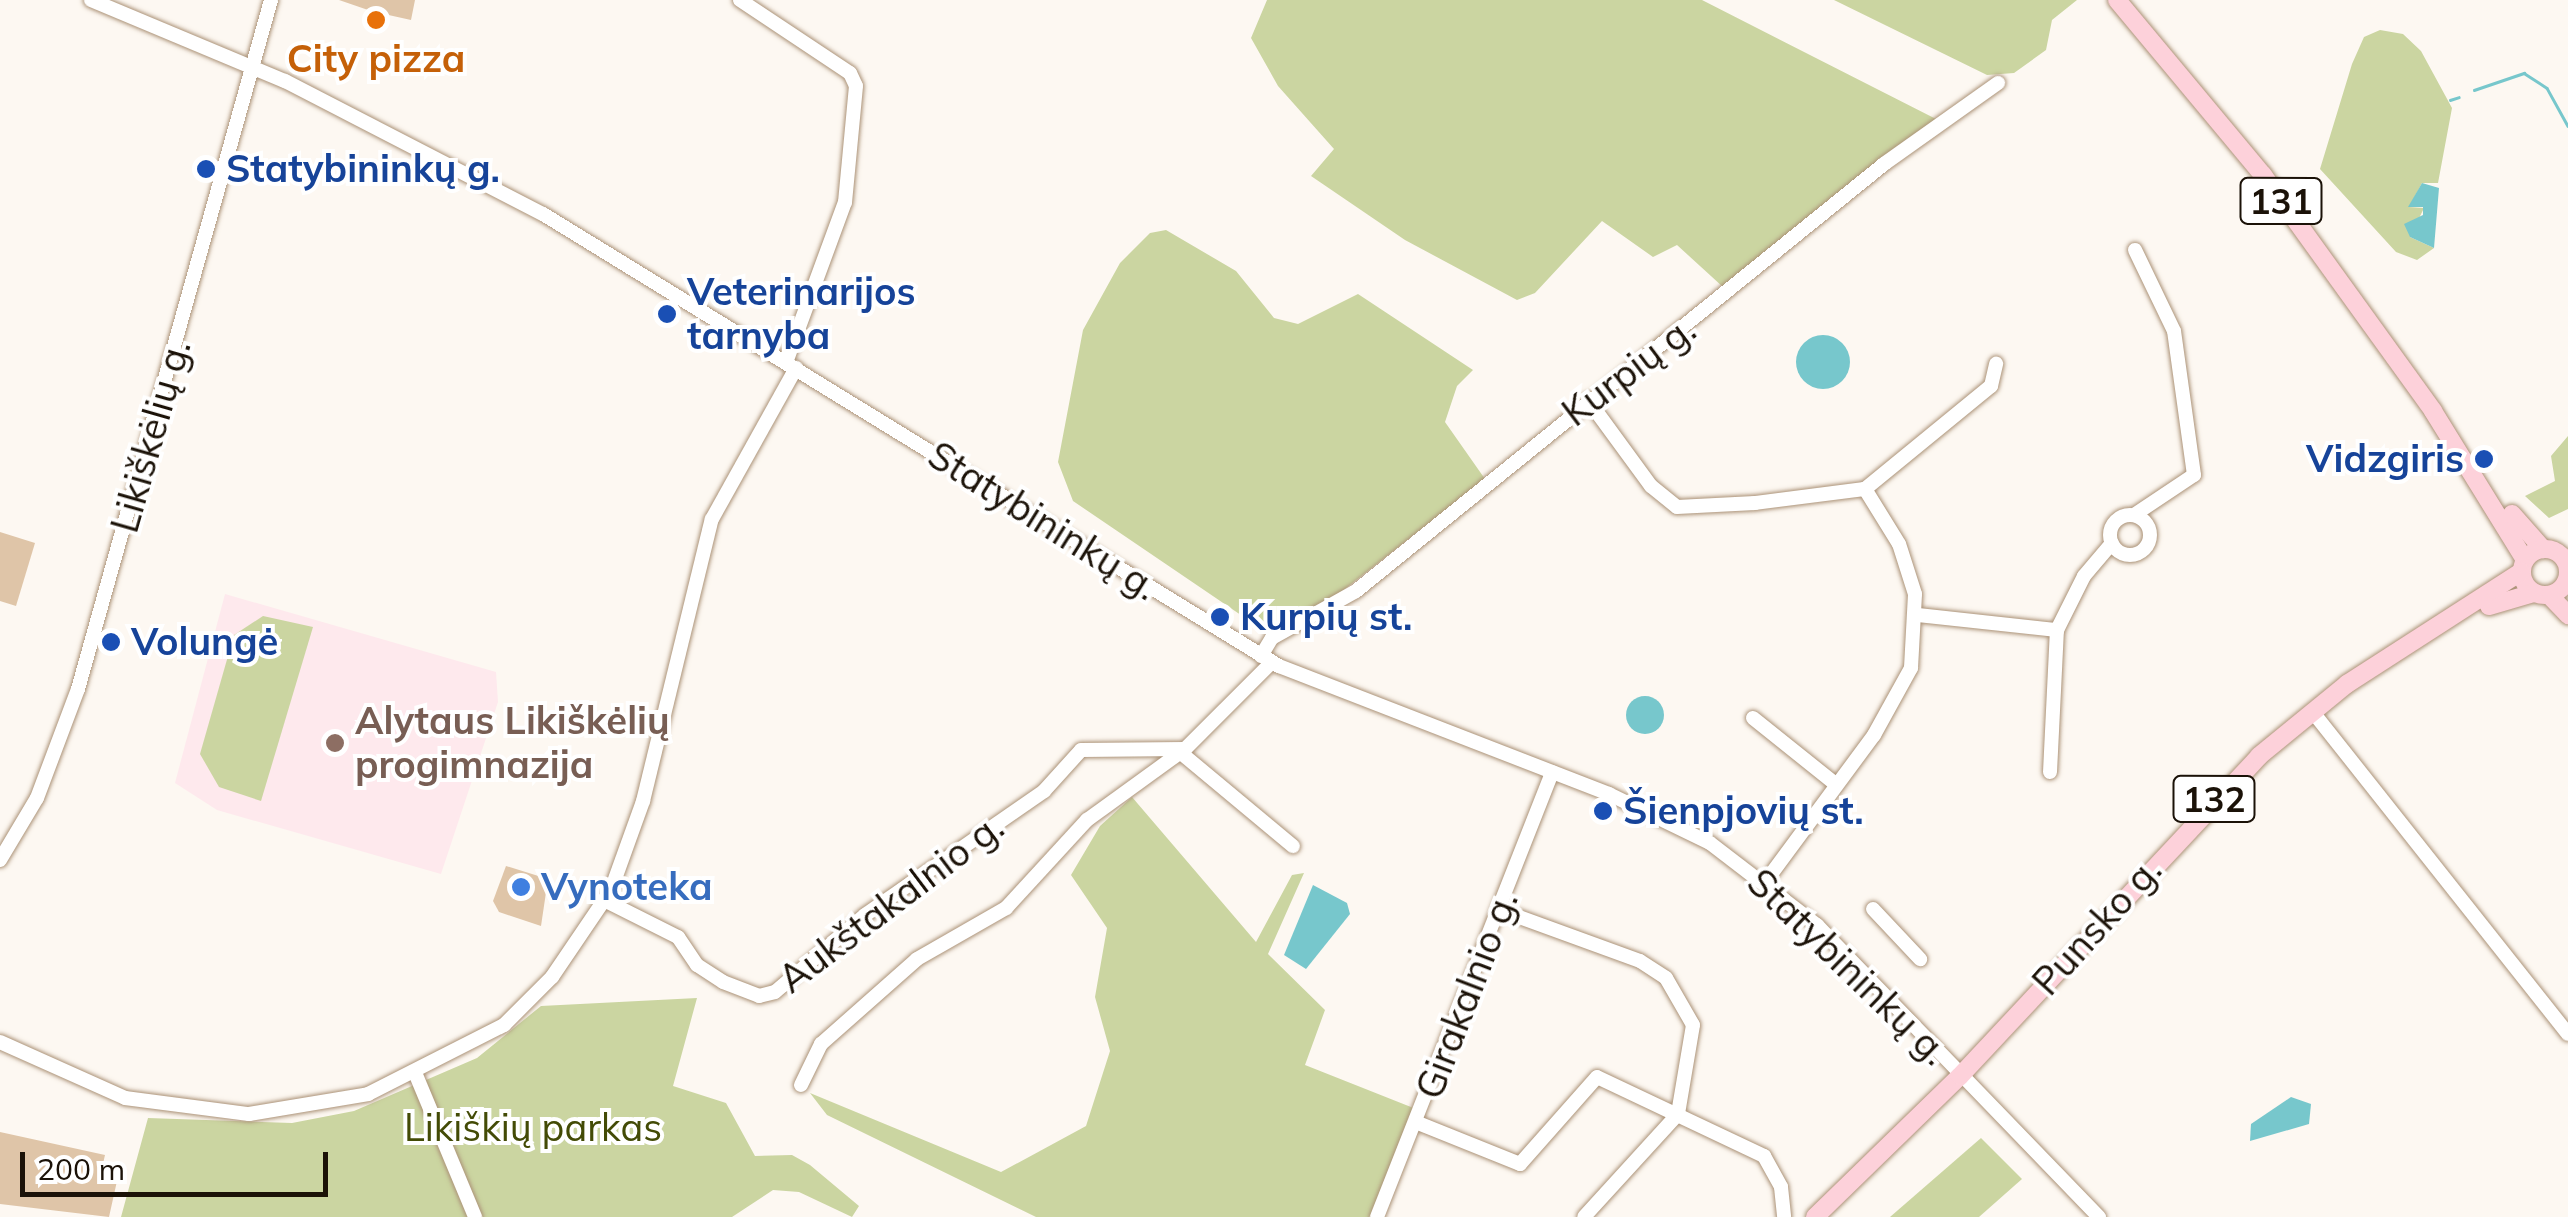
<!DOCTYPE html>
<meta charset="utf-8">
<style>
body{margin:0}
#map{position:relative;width:2568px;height:1217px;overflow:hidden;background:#fdf8f2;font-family:Mulish,sans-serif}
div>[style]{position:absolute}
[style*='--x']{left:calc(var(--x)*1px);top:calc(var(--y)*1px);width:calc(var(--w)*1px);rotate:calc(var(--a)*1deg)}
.education>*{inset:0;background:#fee9ed}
.green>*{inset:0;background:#cbd5a1}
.water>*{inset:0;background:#77c7cc}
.round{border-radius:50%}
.stream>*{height:2.5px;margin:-1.25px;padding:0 1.25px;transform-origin:1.25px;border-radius:1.25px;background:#77c7cc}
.building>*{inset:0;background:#dfc5a8}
.roads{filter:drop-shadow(0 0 2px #ab9277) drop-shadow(0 0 2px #ab9277)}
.minor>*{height:14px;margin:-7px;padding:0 7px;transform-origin:7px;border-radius:7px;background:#fff}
.minor>.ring{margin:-7px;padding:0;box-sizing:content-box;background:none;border:14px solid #fff;border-radius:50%}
.major>*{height:18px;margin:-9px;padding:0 9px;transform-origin:9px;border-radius:9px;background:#fdd1da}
.major>.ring{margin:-9px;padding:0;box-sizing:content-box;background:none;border:18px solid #fdd1da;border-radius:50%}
.dots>*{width:28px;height:28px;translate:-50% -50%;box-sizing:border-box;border:5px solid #fff;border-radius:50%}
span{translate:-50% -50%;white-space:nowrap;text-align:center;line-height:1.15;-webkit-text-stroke:8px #fff;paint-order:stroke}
.shield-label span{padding:2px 8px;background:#fff;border:2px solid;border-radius:8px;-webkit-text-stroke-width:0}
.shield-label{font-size:35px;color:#1b1208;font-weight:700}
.food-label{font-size:38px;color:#c56008;font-weight:700}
.transit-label{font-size:38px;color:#164399;font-weight:700}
.left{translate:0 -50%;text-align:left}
.right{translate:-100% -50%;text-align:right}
.street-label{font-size:38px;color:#1b1208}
.education-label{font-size:38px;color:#785e54;font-weight:700}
.shop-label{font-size:38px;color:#366cbe;font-weight:700}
.park-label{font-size:38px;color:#434b06}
.scale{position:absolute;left:20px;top:1152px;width:308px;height:45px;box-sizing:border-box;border:5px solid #1b1208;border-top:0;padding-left:12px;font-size:30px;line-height:35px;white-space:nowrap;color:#1b1208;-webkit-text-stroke:8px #fff;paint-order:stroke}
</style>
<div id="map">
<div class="education">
<i style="clip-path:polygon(225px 594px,496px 672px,498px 702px,441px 874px,217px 810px,175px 783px)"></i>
</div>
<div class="green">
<i style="clip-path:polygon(1267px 0,1702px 0,1936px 119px,1723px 287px,1677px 245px,1653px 257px,1602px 221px,1535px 293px,1517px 300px,1405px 240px,1311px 176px,1334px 149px,1278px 86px,1251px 38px)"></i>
<i style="clip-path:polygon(1834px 0,2077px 0,2052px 20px,2046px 50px,2014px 73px,1987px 75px)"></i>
<i style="clip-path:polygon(2380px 30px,2403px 34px,2421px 51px,2452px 108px,2438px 183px,2422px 183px,2409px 207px,2424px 208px,2410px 237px,2434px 248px,2417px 260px,2396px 252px,2320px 169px,2352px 64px,2364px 37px)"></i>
<i style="clip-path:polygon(1166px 230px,1236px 271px,1274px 318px,1298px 324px,1358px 294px,1473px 370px,1457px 386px,1445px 422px,1485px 479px,1318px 610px,1260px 628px,1073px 501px,1058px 462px,1083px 330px,1120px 263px,1150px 233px)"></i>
<i style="clip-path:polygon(2568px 436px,2568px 509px,2549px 518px,2525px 496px,2555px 481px,2551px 456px)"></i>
<i style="clip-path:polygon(263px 616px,313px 627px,261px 801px,219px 787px,200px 754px,234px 635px)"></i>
<i style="clip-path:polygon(1132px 797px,1256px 942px,1292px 875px,1304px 873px,1268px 954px,1325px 1010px,1305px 1065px,1416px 1109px,1370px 1217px,1036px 1217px,827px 1115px,810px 1093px,1001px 1172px,1086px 1126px,1110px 1051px,1095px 997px,1107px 928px,1071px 875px,1100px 826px)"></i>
<i style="clip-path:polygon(697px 998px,673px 1086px,726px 1103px,755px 1156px,792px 1155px,810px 1165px,859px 1206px,852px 1217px,799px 1192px,773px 1190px,732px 1217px,121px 1217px,148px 1118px,292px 1123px,354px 1111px,477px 1058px,541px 1006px)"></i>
<i style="clip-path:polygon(1981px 1138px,2022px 1179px,1979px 1217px,1890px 1217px)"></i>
</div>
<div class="water">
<i style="clip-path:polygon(2422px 183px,2439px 188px,2434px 248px,2410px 237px,2404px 224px,2423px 215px,2423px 207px,2408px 207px)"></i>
<i class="round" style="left:1796px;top:335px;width:54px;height:54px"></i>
<i class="round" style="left:1626px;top:696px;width:38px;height:38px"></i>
<i style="clip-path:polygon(1313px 885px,1347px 903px,1350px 914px,1306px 969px,1284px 955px)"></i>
<i style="clip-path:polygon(2291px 1097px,2311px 1104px,2309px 1124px,2250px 1141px,2251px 1124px)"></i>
</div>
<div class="stream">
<i style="--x:2474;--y:90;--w:53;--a:-18.8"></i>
<i style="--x:2524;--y:73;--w:27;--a:33"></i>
<i style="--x:2547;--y:88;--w:43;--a:61.1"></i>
<i style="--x:2450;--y:100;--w:9;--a:-18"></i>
</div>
<div class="building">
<i style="clip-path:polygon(339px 0,415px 0,411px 20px,384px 14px,381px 25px,368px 22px,371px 11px)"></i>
<i style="clip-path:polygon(0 532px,35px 543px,16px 606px,0 601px)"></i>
<i style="clip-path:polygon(506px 866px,548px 879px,541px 926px,499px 912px,493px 901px)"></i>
<i style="clip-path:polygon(0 1132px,105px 1155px,102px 1168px,119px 1172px,109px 1217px,0 1204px)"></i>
</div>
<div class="roads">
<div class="minor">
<i style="--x:91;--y:0;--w:210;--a:22.7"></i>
<i style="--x:285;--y:81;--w:290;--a:27.3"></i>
<i style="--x:543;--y:214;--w:864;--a:31.56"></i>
<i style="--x:1279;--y:666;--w:354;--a:21.2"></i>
<i style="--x:1609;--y:794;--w:112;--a:25.9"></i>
<i style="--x:1710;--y:843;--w:135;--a:37.5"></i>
<i style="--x:1817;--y:925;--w:406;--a:46"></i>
<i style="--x:740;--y:0;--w:132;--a:33.6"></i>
<i style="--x:850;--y:73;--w:14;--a:65"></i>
<i style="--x:856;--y:86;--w:117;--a:95.4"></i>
<i style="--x:845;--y:202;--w:171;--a:110.2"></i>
<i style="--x:1588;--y:400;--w:107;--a:53.8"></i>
<i style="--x:1651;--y:486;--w:33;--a:39"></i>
<i style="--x:1677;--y:507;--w:78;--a:-2.9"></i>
<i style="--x:1755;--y:503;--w:111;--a:-7.3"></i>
<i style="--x:1865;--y:489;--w:163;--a:-39.3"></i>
<i style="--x:1991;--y:386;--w:23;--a:-77"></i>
<i style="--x:2134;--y:515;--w:72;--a:-33.7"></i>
<i style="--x:2194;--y:475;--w:145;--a:-97.9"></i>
<i style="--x:2174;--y:331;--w:90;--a:-115.7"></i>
<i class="ring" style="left:2110px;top:515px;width:26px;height:26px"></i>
<i style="--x:1918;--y:615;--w:140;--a:6.2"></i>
<i style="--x:1261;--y:656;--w:21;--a:-59"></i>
<i style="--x:1272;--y:638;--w:96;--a:-29.2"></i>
<i style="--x:1356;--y:591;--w:679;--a:-38.96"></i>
<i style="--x:1884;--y:164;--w:140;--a:-35.4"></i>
<i style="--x:2312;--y:711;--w:412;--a:51.6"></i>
<i style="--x:1753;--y:718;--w:104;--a:38.7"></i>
<i style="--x:1180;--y:752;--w:147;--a:39.8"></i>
<i style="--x:2050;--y:772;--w:142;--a:-87.2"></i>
<i style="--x:2057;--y:630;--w:60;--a:-63.4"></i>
<i style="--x:2084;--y:576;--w:43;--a:-49.7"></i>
<i style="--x:0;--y:860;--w:72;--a:-59.2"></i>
<i style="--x:37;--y:798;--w:116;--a:-69.4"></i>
<i style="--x:78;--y:689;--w:716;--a:-74.35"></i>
<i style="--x:1766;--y:881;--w:182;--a:-53.5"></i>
<i style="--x:1874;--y:735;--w:77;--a:-61.1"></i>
<i style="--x:1911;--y:668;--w:74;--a:-86.9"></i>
<i style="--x:1915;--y:594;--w:52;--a:-107.7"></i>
<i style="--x:1899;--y:544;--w:65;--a:-121.7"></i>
<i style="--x:604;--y:900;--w:83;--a:26.6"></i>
<i style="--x:678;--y:937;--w:34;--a:56"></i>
<i style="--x:697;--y:965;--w:31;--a:33"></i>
<i style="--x:723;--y:982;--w:39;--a:21"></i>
<i style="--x:759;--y:996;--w:16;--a:-14"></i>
<i style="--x:775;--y:992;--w:118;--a:-40.5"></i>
<i style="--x:865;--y:915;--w:218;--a:-34.7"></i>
<i style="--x:1044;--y:791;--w:55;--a:-47.9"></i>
<i style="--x:1081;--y:750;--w:104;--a:-0.6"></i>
<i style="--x:1873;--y:909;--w:69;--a:46.8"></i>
<i style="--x:1500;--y:910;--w:149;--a:20"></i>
<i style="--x:1640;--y:961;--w:31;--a:33"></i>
<i style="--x:1666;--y:978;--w:54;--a:60.1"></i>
<i style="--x:1693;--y:1025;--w:90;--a:99.6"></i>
<i style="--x:1678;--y:1114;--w:139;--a:132.4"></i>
<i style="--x:0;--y:1042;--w:137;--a:24.1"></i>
<i style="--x:125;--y:1098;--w:125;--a:7.4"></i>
<i style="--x:249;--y:1114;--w:121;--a:-9.5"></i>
<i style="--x:368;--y:1094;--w:153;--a:-26.9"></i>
<i style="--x:504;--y:1025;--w:68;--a:-45"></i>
<i style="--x:552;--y:977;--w:105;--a:-55.9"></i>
<i style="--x:611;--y:890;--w:95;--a:-70.2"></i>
<i style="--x:643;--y:801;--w:290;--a:-76.3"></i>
<i style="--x:712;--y:519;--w:173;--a:-60.9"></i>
<i style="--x:416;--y:1075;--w:154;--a:67.4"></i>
<i style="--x:801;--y:1085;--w:46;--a:-64"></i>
<i style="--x:821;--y:1044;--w:128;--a:-41.5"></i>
<i style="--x:917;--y:959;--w:103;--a:-29.8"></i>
<i style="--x:1006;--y:908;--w:120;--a:-47.4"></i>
<i style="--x:1087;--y:820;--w:121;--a:-35.9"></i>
<i style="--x:1185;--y:749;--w:123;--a:-45"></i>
<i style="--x:1418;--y:1123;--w:110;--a:21.9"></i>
<i style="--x:1520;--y:1164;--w:116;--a:-48.5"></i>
<i style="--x:1597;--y:1077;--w:185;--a:25.3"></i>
<i style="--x:1764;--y:1156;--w:35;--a:61"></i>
<i style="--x:1781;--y:1187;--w:30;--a:84"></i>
<i style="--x:1377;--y:1217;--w:478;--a:-68.5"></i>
</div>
<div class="major">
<i style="--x:2117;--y:0;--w:228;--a:50.2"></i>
<i style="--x:2263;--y:175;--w:291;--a:54.2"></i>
<i style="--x:2433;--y:411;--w:175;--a:58.3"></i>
<i style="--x:2512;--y:514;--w:47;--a:48.5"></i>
<i class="ring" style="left:2522px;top:549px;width:28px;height:28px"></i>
<i style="--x:2549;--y:595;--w:28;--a:46"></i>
<i style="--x:2489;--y:606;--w:47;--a:-16.1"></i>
<i style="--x:1815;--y:1217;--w:202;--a:-44.2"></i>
<i style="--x:1960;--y:1076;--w:438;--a:-46.9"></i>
<i style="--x:2259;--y:756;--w:114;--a:-39.3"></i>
<i style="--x:2347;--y:684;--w:207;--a:-32.8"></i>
</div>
</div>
<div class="dots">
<i style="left:376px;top:20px;background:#e8710a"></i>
<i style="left:206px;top:169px;background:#1a4fb4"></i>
<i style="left:667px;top:314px;background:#1a4fb4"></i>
<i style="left:2484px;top:459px;background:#1a4fb4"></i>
<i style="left:1220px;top:617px;background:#1a4fb4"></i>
<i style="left:111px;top:642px;background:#1a4fb4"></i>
<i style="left:335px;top:743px;background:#8d6e63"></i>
<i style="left:1603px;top:811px;background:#1a4fb4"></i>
<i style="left:521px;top:887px;background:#3f7fe0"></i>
</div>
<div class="shield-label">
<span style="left:2281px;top:201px">131</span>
<span style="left:2214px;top:799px">132</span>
</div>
<div class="food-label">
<span style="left:376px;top:59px">City pizza</span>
</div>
<div class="transit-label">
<span class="left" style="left:226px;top:169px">Statybininkų g.</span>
<span class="left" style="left:687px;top:314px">Veterinarijos<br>tarnyba</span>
<span class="right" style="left:2464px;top:459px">Vidzgiris</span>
<span class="left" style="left:1240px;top:617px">Kurpių st.</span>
<span class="left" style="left:131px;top:642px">Volungė</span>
<span class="left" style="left:1623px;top:811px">Šienpjovių st.</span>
</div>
<div class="street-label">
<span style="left:1629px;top:371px;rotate:-37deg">Kurpių g.</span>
<span style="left:151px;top:436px;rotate:-74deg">Likiškėlių g.</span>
<span style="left:1043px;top:521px;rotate:32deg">Statybininkų g.</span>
<span style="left:891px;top:903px;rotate:-37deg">Aukštakalnio g.</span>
<span style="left:2097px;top:926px;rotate:-48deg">Punsko g.</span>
<span style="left:1848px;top:967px;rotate:44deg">Statybininkų g.</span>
<span style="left:1467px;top:995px;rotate:-69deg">Girakalnio g.</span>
</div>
<div class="education-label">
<span class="left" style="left:355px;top:743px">Alytaus Likiškėlių<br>progimnazija</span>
</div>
<div class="shop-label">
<span class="left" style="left:541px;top:887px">Vynoteka</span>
</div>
<div class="park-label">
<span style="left:533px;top:1128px">Likiškių parkas</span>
</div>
<div class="scale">200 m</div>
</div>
